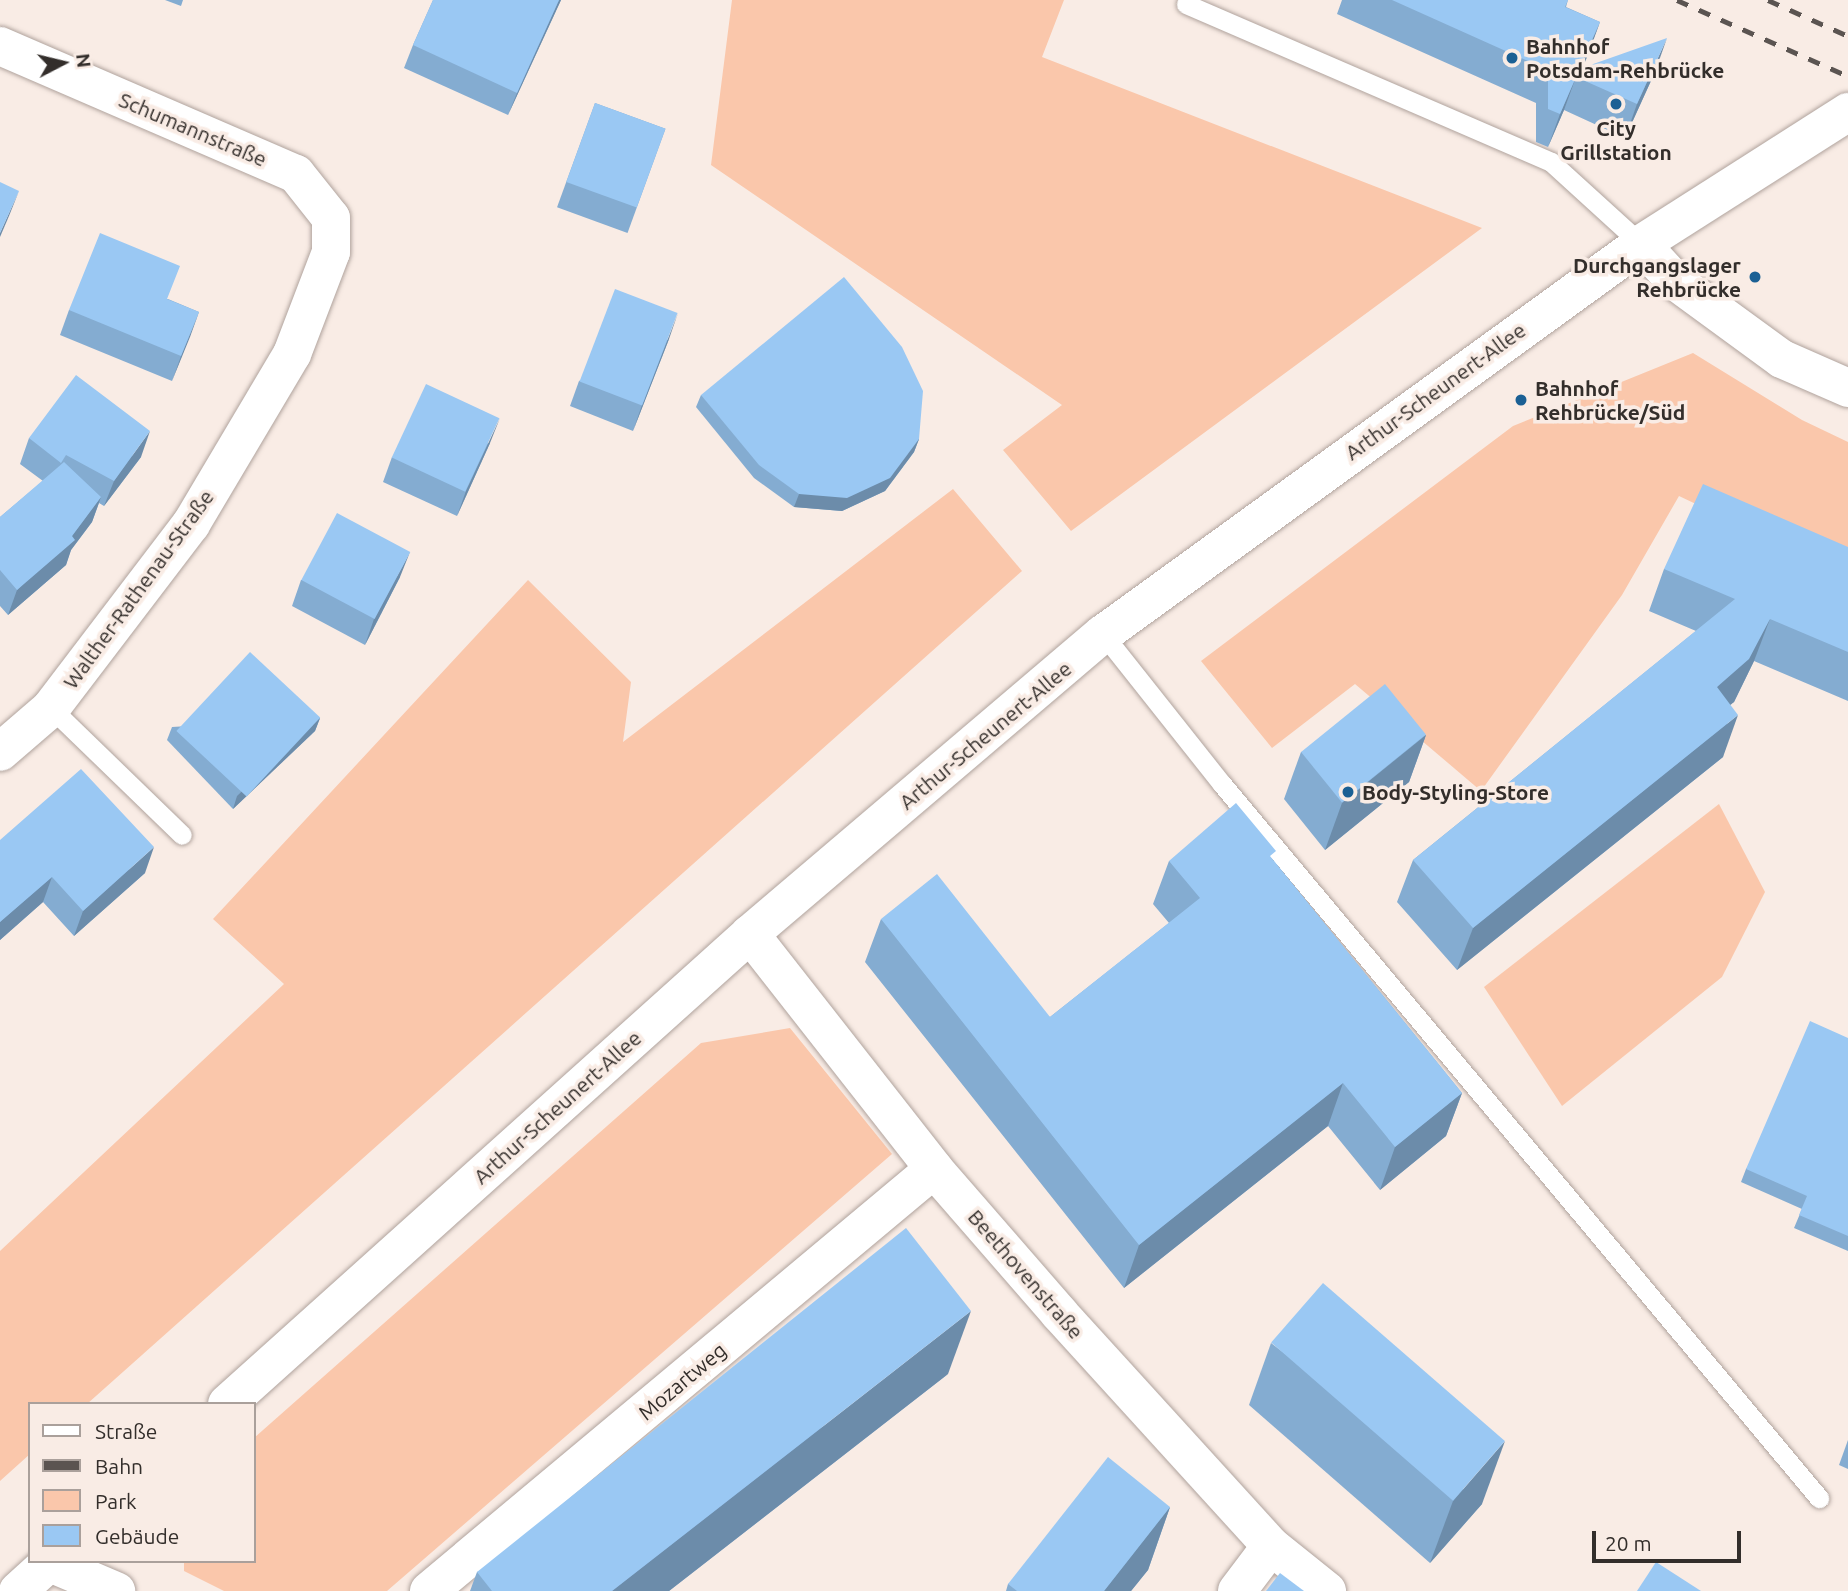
<!DOCTYPE html>
<meta charset="utf-8">
<style>
body{margin:0}
#map{position:relative;width:1848px;height:1591px;overflow:hidden;background:#f9ece5;font-family:Ubuntu,sans-serif}
div>[style]{position:absolute}
[style*='--x']{left:calc(var(--x)*1px);top:calc(var(--y)*1px);width:calc(var(--w)*1px);rotate:calc(var(--a)*1deg)}
.green>*{inset:0;background:#fac7ab}
.roads{filter:drop-shadow(0 0 2px #b0a39d) drop-shadow(0 0 2px #b0a39d)}
.service>*{height:19px;margin:-9.5px;padding:0 9.5px;transform-origin:9.5px;border-radius:9.5px;background:#fff}
.minor>*{height:38px;margin:-19px;padding:0 19px;transform-origin:19px;border-radius:19px;background:#fff}
.secondary>*{height:38px;margin:-19px;padding:0 19px;transform-origin:19px;border-radius:19px;background:#fff}
.rail>*{height:5px;margin-top:-2.5px;transform-origin:0;background:repeating-linear-gradient(90deg,#5b5451 0 12px,transparent 0 24px)}
.wall>*{inset:0;background:#84acd1;transform-origin:0 0}
.shaded-wall>*{inset:0;background:#6c8caa}
.building>*{inset:0;background:#9ac8f3;transform-origin:0 0}
.dots>*{width:19px;height:19px;translate:-50% -50%;box-sizing:border-box;border:4px solid #f9ece5;border-radius:50%}
span{translate:-50% -50%;white-space:nowrap;text-align:center;line-height:1.15;-webkit-text-stroke:7px #f9ece5;paint-order:stroke}
.poi-label{font-size:21px;color:#332e2b;font-weight:700}
.left{translate:0 -50%;text-align:left}
.right{translate:-100% -50%;text-align:right}
.street-label{font-size:21px;color:#332e2b}
.legend{position:absolute;left:28px;top:1402px;width:228px;height:161px;box-sizing:border-box;background:#f9ece5;border:2px solid #aaa09b;margin:0;padding:9px 12px;list-style:none;font-size:21px;color:#332e2b}
.legend li{display:flex;align-items:center;gap:14px;height:35px}
.legend b{width:35px;border:2px solid #aaa09b}
.north{position:absolute;left:28px;top:28px;width:70px;height:70px;-webkit-text-stroke:5px #f9ece5;paint-order:stroke;rotate:83deg;font-size:19px;font-weight:700;line-height:28px;text-align:center;color:#332e2b}
.north::after{content:'';display:block;margin:auto;width:24px;height:32px;background:#332e2b;clip-path:polygon(50% 0,100% 100%,50% 72%,0 100%)}
.scale{position:absolute;left:1592px;top:1531px;width:149px;height:32px;box-sizing:border-box;border:4px solid #332e2b;border-top:0;padding-left:9px;font-size:21px;line-height:24px;white-space:nowrap;color:#332e2b;-webkit-text-stroke:5px #f9ece5;paint-order:stroke}
</style>
<div id="map">
<div class="green">
<i style="clip-path:polygon(732px 0,1064px 0,1042px 57px,1482px 228px,1071px 531px,1003px 450px,1062px 405px,711px 165px)"></i>
<i style="clip-path:polygon(1693px 353px,1802px 420px,1848px 442px,1848px 576px,1679px 496px,1622px 595px,1481px 791px,1355px 684px,1272px 748px,1201px 661px,1513px 426px)"></i>
<i style="clip-path:polygon(953px 489px,1022px 571px,87px 1404px,30px 1404px,30px 1454px,0 1481px,0 1251px,284px 984px,213px 919px,528px 580px,631px 682px,623px 742px)"></i>
<i style="clip-path:polygon(1719px 804px,1765px 892px,1722px 977px,1562px 1106px,1484px 987px)"></i>
<i style="clip-path:polygon(790px 1028px,892px 1154px,387px 1591px,224px 1591px,184px 1571px,184px 1561px,254px 1561px,254px 1438px,701px 1043px)"></i>
</div>
<div class="roads">
<div class="service">
<i style="--x:1186;--y:4;--w:398;--a:23.4"></i>
<i style="--x:1551;--y:162;--w:122;--a:42.3"></i>
<i style="--x:1103;--y:634;--w:191;--a:51.6"></i>
<i style="--x:1222;--y:784;--w:931;--a:50.1"></i>
<i style="--x:51;--y:708;--w:182;--a:44.1"></i>
</div>
<div class="minor">
<i style="--x:0;--y:46;--w:322;--a:23.4"></i>
<i style="--x:296;--y:174;--w:56;--a:51.5"></i>
<i style="--x:331;--y:218;--w:34;--a:90"></i>
<i style="--x:331;--y:252;--w:109;--a:110.9"></i>
<i style="--x:292;--y:354;--w:198;--a:120.7"></i>
<i style="--x:191;--y:524;--w:231;--a:127.3"></i>
<i style="--x:51;--y:708;--w:67;--a:139.2"></i>
<i style="--x:1641;--y:244;--w:50;--a:47.4"></i>
<i style="--x:1675;--y:281;--w:132;--a:36.1"></i>
<i style="--x:1782;--y:359;--w:72;--a:23.7"></i>
<i style="--x:750;--y:934;--w:298;--a:51.9"></i>
<i style="--x:934;--y:1169;--w:191;--a:49"></i>
<i style="--x:1059;--y:1313;--w:315;--a:47.7"></i>
<i style="--x:1271;--y:1546;--w:72;--a:38.8"></i>
<i style="--x:50;--y:1563;--w:72;--a:23"></i>
<i style="--x:429;--y:1591;--w:658;--a:-39.88"></i>
<i style="--x:1237;--y:1591;--w:56;--a:-52.9"></i>
</div>
<div class="secondary">
<i style="--x:227;--y:1404;--w:703;--a:-41.94"></i>
<i style="--x:750;--y:934;--w:463;--a:-40.4"></i>
<i style="--x:1103;--y:634;--w:664;--a:-35.94"></i>
<i style="--x:1641;--y:244;--w:246;--a:-32.5"></i>
<i style="--x:18;--y:1591;--w:45;--a:-42.3"></i>
</div>
</div>
<div class="rail">
<i style="--x:1677;--y:0;--w:187;--a:24"></i>
<i style="--x:1768;--y:0;--w:88;--a:24.2"></i>
</div>
<div class="wall">
<i style="clip-path:polygon(165px 0,183px 0,181px 6px)"></i>
<i style="clip-path:polygon(433px 0,561px 0,508px 115px,404px 68px,413px 45px)"></i>
<i style="clip-path:polygon(1342px 0,1568px 0,1566px 7px,1600px 22px,1582px 68px,1655px 72px,1625px 138px,1564px 110px,1548px 147px,1536px 142px,1536px 103px,1337px 14px)"></i>
<i style="left:595px;top:103px;width:75px;height:111px;rotate:20deg"></i>
<i style="clip-path:polygon(168px 299px,199px 312px,172px 381px,60px 335px,69px 310px)"></i>
<i style="clip-path:polygon(669px 339px,633px 431px,570px 406px,579px 381px)"></i>
<i style="clip-path:polygon(701px 395px,919px 439px,914px 452px,885px 491px,842px 511px,794px 507px,754px 478px,696px 407px)"></i>
<i style="clip-path:polygon(29px 438px,141px 457px,104px 506px,99px 503px,92px 522px,71px 550px,66px 565px,8px 615px,0 606px,0 517px,43px 481px,20px 464px)"></i>
<i style="clip-path:polygon(490px 443px,457px 516px,383px 482px,392px 457px)"></i>
<i style="clip-path:polygon(1848px 547px,1848px 701px,1754px 661px,1734px 702px,1730px 704px,1723px 757px,1457px 970px,1397px 902px,1413px 860px,1696px 631px,1649px 611px,1664px 569px)"></i>
<i style="clip-path:polygon(400px 577px,365px 645px,292px 606px,301px 580px)"></i>
<i style="clip-path:polygon(320px 718px,315px 731px,233px 809px,167px 740px,172px 727px)"></i>
<i style="clip-path:polygon(1426px 735px,1409px 782px,1325px 850px,1284px 799px,1301px 752px)"></i>
<i style="clip-path:polygon(0 840px,145px 873px,74px 936px,43px 902px,0 940px)"></i>
<i style="clip-path:polygon(1273px 860px,1462px 1093px,1446px 1136px,1380px 1190px,1328px 1126px,1124px 1288px,865px 962px,881px 919px,1050px 1017px,1169px 923px,1153px 904px,1169px 861px)"></i>
<i style="clip-path:polygon(1848px 1038px,1848px 1251px,1794px 1228px,1802px 1209px,1741px 1182px,1746px 1169px)"></i>
<i style="clip-path:polygon(1271px 1343px,1482px 1504px,1430px 1563px,1249px 1405px)"></i>
<i style="clip-path:polygon(948px 1374px,669px 1591px,470px 1591px,477px 1572px)"></i>
<i style="clip-path:polygon(1848px 1440px,1848px 1469px,1839px 1465px)"></i>
<i style="clip-path:polygon(1170px 1507px,1148px 1570px,1131px 1591px,1006px 1591px,1008px 1584px)"></i>
</div>
<div class="shaded-wall">
<i style="clip-path:polygon(559px 0,561px 0,508px 115px,517px 93px)"></i>
<i style="clip-path:polygon(1600px 22px,1588px 55px,1578px 78px,1576px 77px)"></i>
<i style="clip-path:polygon(1667px 38px,1655px 72px,1625px 138px,1637px 104px)"></i>
<i style="clip-path:polygon(1576px 77px,1564px 110px,1548px 147px,1560px 114px)"></i>
<i style="clip-path:polygon(19px 191px,9px 216px,0 237px,0 233px)"></i>
<i style="clip-path:polygon(199px 312px,190px 337px,172px 381px,181px 356px)"></i>
<i style="clip-path:polygon(678px 313px,669px 339px,633px 431px,642px 405px)"></i>
<i style="clip-path:polygon(500px 418px,490px 443px,457px 516px,466px 491px)"></i>
<i style="clip-path:polygon(150px 431px,141px 457px,104px 506px,114px 481px)"></i>
<i style="clip-path:polygon(919px 439px,914px 452px,885px 491px,842px 511px,794px 507px,799px 494px)"></i>
<i style="clip-path:polygon(101px 497px,92px 522px,71px 550px,66px 565px,8px 615px,17px 590px,72px 536px)"></i>
<i style="clip-path:polygon(410px 552px,400px 577px,365px 645px,374px 619px)"></i>
<i style="clip-path:polygon(1770px 619px,1754px 661px,1734px 702px,1701px 729px,1717px 687px)"></i>
<i style="clip-path:polygon(1738px 715px,1723px 757px,1457px 970px,1473px 928px)"></i>
<i style="clip-path:polygon(320px 718px,315px 731px,233px 809px,237px 796px)"></i>
<i style="clip-path:polygon(1426px 735px,1409px 782px,1325px 850px,1342px 803px)"></i>
<i style="clip-path:polygon(154px 847px,145px 873px,74px 936px,83px 911px)"></i>
<i style="clip-path:polygon(52px 877px,43px 902px,0 940px,0 922px)"></i>
<i style="clip-path:polygon(1343px 1083px,1328px 1126px,1124px 1288px,1139px 1245px)"></i>
<i style="clip-path:polygon(1462px 1093px,1446px 1136px,1380px 1190px,1395px 1147px)"></i>
<i style="clip-path:polygon(971px 1311px,948px 1374px,669px 1591px,612px 1591px)"></i>
<i style="clip-path:polygon(1505px 1441px,1482px 1504px,1430px 1563px,1453px 1501px)"></i>
<i style="clip-path:polygon(1170px 1507px,1148px 1570px,1131px 1591px,1104px 1591px)"></i>
</div>
<div class="building">
<i style="clip-path:polygon(433px 0,559px 0,517px 93px,413px 45px)"></i>
<i style="clip-path:polygon(1392px 0,1568px 0,1565px 7px,1600px 22px,1579px 69px,1667px 38px,1637px 104px,1576px 77px,1560px 114px,1548px 109px,1548px 70px)"></i>
<i style="left:595px;top:103px;width:75px;height:84px;rotate:20deg"></i>
<i style="clip-path:polygon(0 182px,19px 191px,0 233px)"></i>
<i style="clip-path:polygon(100px 233px,180px 266px,167px 299px,199px 312px,181px 356px,69px 310px)"></i>
<i style="clip-path:polygon(844px 277px,902px 347px,923px 391px,919px 439px,890px 478px,847px 498px,799px 494px,759px 465px,701px 395px)"></i>
<i style="left:615px;top:289px;width:67px;height:99px;rotate:21deg"></i>
<i style="clip-path:polygon(76px 375px,150px 431px,114px 481px,66px 455px,61px 463px,29px 438px)"></i>
<i style="left:426px;top:384px;width:81px;height:81px;rotate:25deg"></i>
<i style="clip-path:polygon(64px 462px,101px 497px,72px 536px,75px 540px,17px 590px,0 570px,0 517px)"></i>
<i style="clip-path:polygon(1703px 484px,1848px 547px,1848px 652px,1770px 619px,1749px 659px,1717px 687px,1738px 715px,1473px 928px,1413px 860px,1735px 599px,1664px 569px)"></i>
<i style="left:337px;top:513px;width:83px;height:76px;rotate:28deg"></i>
<i style="left:250px;top:652px;width:96px;height:108px;rotate:43deg"></i>
<i style="left:1385px;top:684px;width:65px;height:108px;rotate:51deg"></i>
<i style="clip-path:polygon(81px 769px,154px 847px,83px 911px,52px 877px,0 922px,0 840px)"></i>
<i style="clip-path:polygon(1236px 803px,1276px 851px,1270px 856px,1462px 1093px,1395px 1147px,1343px 1083px,1139px 1245px,881px 919px,937px 874px,1050px 1017px,1200px 898px,1169px 861px)"></i>
<i style="clip-path:polygon(1810px 1021px,1848px 1038px,1848px 1236px,1799px 1215px,1807px 1196px,1746px 1169px)"></i>
<i style="clip-path:polygon(906px 1228px,971px 1311px,612px 1591px,492px 1591px,477px 1572px)"></i>
<i style="left:1323px;top:1283px;width:241px;height:79px;rotate:41deg"></i>
<i style="clip-path:polygon(1108px 1457px,1170px 1507px,1104px 1591px,1017px 1591px,1008px 1584px)"></i>
<i style="clip-path:polygon(1656px 1562px,1701px 1591px,1637px 1591px)"></i>
<i style="clip-path:polygon(1280px 1573px,1304px 1591px,1266px 1591px)"></i>
</div>
<div class="dots">
<i style="left:1512px;top:58px;background:#1b6094"></i>
<i style="left:1616px;top:104px;background:#1b6094"></i>
<i style="left:1755px;top:277px;background:#1b6094"></i>
<i style="left:1521px;top:400px;background:#1b6094"></i>
<i style="left:1348px;top:792px;background:#1b6094"></i>
</div>
<div class="poi-label">
<span class="left" style="left:1526px;top:58px">Bahnhof<br>Potsdam-Rehbrücke</span>
<span style="left:1616px;top:140px">City<br>Grillstation</span>
<span class="right" style="left:1741px;top:277px">Durchgangslager<br>Rehbrücke</span>
<span class="left" style="left:1535px;top:400px">Bahnhof<br>Rehbrücke/Süd</span>
<span class="left" style="left:1362px;top:792px">Body-Styling-Store</span>
</div>
<div class="street-label">
<span style="left:193px;top:129px;rotate:23deg">Schumannstraße</span>
<span style="left:1435px;top:391px;rotate:-36deg">Arthur-Scheunert-Allee</span>
<span style="left:138px;top:589px;rotate:-54deg">Walther-Rathenau-Straße</span>
<span style="left:985px;top:735px;rotate:-40deg">Arthur-Scheunert-Allee</span>
<span style="left:557px;top:1107px;rotate:-42deg">Arthur-Scheunert-Allee</span>
<span style="left:1026px;top:1274px;rotate:49deg">Beethovenstraße</span>
<span style="left:682px;top:1381px;rotate:-40deg">Mozartweg</span>
</div>
<ul class="legend">
<li><b style="height:9px;background:#fff"></b>Straße</li>
<li><b style="height:9px;background:#5b5451"></b>Bahn</li>
<li><b style="height:19px;background:#fac7ab"></b>Park</li>
<li><b style="height:19px;background:#9ac8f3"></b>Gebäude</li>
</ul>
<div class="north">N</div>
<div class="scale">20 m</div>
</div>
